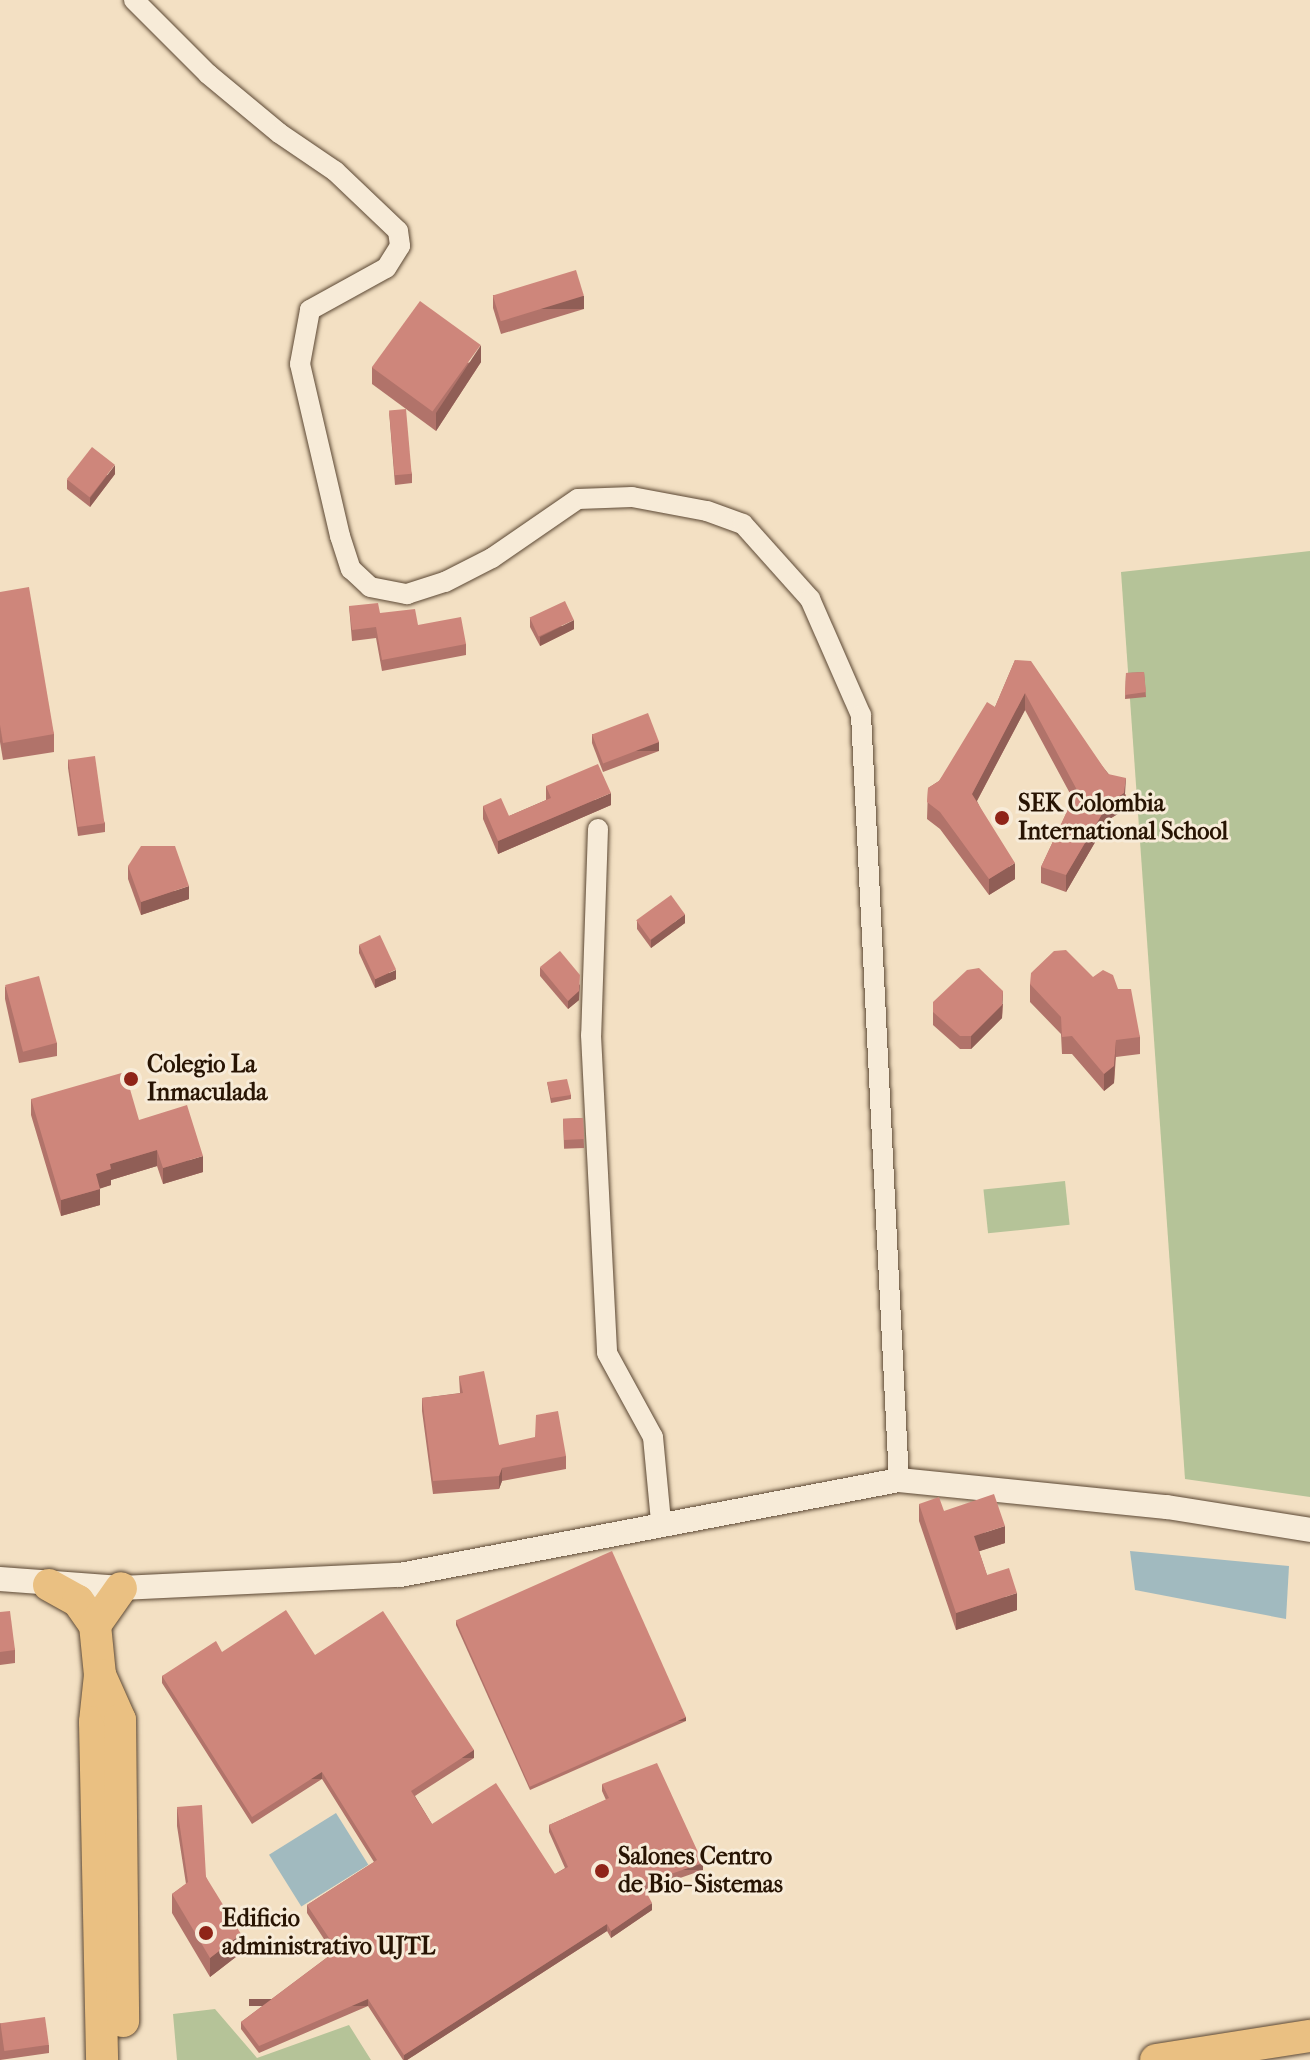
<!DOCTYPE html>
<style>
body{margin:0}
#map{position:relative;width:1310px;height:2060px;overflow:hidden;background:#f3e0c3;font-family:"IM FELL French Canon",serif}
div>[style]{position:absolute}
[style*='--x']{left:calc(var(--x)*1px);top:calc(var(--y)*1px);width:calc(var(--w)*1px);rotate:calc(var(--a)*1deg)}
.green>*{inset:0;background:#b5c398;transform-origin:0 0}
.water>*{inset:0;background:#a1babf;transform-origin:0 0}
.roads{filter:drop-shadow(0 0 2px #5b4733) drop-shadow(0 0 2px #5b4733)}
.minor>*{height:20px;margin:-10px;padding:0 10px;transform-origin:10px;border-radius:10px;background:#f7ebd8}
.tertiary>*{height:24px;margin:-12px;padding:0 12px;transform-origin:12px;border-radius:12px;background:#f7ebd8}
.trunk>*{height:32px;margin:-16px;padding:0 16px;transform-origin:16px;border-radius:16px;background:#eac082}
.wall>*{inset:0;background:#b1736a;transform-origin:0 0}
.shaded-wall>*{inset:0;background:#905e56;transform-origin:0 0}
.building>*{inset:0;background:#ce867b;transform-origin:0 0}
.dots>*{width:22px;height:22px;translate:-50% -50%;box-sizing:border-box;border:4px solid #f7ebd8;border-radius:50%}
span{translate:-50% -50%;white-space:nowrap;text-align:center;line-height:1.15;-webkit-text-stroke:6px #f7ebd8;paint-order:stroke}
.poi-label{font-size:24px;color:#281403;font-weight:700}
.left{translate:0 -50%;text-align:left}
</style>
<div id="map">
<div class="green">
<i style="clip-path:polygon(1310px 551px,1310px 1497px,1185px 1479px,1121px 572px)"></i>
<i style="left:1065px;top:1181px;width:44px;height:82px;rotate:84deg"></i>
<i style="clip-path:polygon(215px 2009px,257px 2058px,349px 2025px,371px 2060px,177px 2060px,173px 2014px)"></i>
</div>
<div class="water">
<i style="clip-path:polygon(1130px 1551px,1289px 1566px,1286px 1619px,1135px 1590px)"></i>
<i style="left:336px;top:1813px;width:61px;height:79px;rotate:58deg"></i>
</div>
<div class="roads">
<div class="minor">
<i style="--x:134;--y:0;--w:105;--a:45"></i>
<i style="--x:208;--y:74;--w:92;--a:39.7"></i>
<i style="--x:279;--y:133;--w:68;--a:34.2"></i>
<i style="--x:335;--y:171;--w:87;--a:43.6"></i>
<i style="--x:398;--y:231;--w:15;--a:82"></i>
<i style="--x:400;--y:246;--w:26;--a:122"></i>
<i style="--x:386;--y:268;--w:87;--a:151.1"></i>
<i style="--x:310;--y:310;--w:55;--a:100.5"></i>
<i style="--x:300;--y:364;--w:177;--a:76.9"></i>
<i style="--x:340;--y:536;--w:35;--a:72"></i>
<i style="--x:351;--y:569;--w:26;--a:43"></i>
<i style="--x:370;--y:587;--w:38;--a:11"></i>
<i style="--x:407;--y:594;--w:40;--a:-18"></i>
<i style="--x:445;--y:582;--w:53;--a:-27.1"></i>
<i style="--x:492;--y:558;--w:104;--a:-34.5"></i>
<i style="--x:578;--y:499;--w:54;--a:-2.1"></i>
<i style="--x:632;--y:497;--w:76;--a:10.6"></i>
<i style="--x:707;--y:511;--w:38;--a:20"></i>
<i style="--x:743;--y:524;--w:101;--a:48.2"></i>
<i style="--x:810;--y:599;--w:127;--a:66.3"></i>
<i style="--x:861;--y:715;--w:766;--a:87.16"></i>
<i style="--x:598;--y:829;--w:206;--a:91.9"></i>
<i style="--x:591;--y:1035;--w:318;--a:87.1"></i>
<i style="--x:607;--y:1353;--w:96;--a:61.3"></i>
<i style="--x:653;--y:1437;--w:85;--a:84.6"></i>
</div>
<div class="tertiary">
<i style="--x:0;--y:1579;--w:121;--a:4.3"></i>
<i style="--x:121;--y:1588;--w:279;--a:-2.7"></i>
<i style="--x:400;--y:1575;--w:508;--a:-10.78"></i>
<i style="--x:899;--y:1480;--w:269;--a:5.8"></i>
<i style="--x:1167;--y:1507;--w:145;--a:9.1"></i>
</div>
<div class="trunk">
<i style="--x:49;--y:1585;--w:33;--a:29"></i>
<i style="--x:78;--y:1601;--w:29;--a:55"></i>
<i style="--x:95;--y:1625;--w:50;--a:84.3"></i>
<i style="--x:100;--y:1675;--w:47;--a:96.1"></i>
<i style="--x:95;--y:1722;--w:338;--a:88.8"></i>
<i style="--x:95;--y:1625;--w:45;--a:-54.9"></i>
<i style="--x:100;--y:1675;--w:49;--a:66"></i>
<i style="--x:120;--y:1720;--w:301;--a:89.4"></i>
<i style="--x:1156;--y:2060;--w:156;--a:-8.9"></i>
</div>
</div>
<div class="wall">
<i style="clip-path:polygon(493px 295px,584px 309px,501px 334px,493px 308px)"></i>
<i style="clip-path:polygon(481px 362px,436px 431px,372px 384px,372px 367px)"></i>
<i style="clip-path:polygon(389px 411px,412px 474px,412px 483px,395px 485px)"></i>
<i style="clip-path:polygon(115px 474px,90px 507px,67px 489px,67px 480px)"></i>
<i style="clip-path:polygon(0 592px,54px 734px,54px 752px,3px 760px,0 742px)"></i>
<i style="clip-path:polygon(349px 606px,380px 613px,418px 625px,466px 644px,466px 655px,382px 671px,376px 638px,352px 641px)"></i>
<i style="clip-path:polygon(530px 618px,574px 629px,540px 646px,530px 627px)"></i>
<i style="clip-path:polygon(1015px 660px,1126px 795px,1124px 810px,1108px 820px,1066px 892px,1041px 883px,1041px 867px,1073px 799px,1025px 710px,977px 801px,1015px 879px,989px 895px,940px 829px,927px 819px,928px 788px,939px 781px,995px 707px)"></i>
<i style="clip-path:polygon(1144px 672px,1146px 697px,1125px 699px,1126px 673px)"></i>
<i style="clip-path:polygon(592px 734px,659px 751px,603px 772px,592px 743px)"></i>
<i style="clip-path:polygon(68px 759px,105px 823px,105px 832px,78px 836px,68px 768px)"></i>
<i style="clip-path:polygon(546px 786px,611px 805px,498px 854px,483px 819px,483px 806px,509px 816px,546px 800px)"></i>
<i style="clip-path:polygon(128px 866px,189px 899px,141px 915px,128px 879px)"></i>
<i style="clip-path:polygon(637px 921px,685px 923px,651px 948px,637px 929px)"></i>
<i style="clip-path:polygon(359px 945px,396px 979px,375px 988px,359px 953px)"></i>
<i style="clip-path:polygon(540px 967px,579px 1000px,568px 1009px,540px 976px)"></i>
<i style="clip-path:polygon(1030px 984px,1118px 989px,1140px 1037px,1140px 1054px,1116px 1057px,1114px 1083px,1104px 1091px,1072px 1054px,1062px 1054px,1061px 1034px,1030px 1002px)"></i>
<i style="clip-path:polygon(5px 986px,57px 1043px,57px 1056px,19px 1063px,5px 999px)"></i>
<i style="clip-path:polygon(933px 1002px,1003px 1004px,1002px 1018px,971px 1049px,960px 1049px,933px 1025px)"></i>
<i style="clip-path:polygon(547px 1082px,571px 1095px,571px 1099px,551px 1103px)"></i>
<i style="clip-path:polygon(31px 1099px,139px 1120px,203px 1172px,163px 1184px,157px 1166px,111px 1180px,111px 1185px,100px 1188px,100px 1205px,61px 1216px,31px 1115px)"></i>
<i style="left:583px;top:1118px;width:30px;height:20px;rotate:88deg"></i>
<i style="clip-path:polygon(459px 1376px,499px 1445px,566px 1456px,566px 1469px,502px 1481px,499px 1489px,433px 1494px,422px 1411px,422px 1398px,460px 1393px)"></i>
<i style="clip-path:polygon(919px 1504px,944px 1511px,1005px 1543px,979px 1551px,987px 1575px,1017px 1610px,956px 1630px,919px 1521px)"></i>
<i style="clip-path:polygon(0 1612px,15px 1650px,15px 1663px,0 1665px)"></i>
<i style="clip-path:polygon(456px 1621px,686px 1721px,530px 1790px,456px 1625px)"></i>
<i style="clip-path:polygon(222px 1652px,315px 1655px,474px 1758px,415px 1796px,432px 1824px,555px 1874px,565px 1868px,549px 1832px,549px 1825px,606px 1800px,602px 1791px,602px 1784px,703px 1870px,645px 1890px,652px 1910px,611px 1938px,607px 1931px,407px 2060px,403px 2060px,368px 2006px,259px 2053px,241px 2029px,241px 2022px,333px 1953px,307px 1913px,307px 1905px,374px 1862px,322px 1779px,252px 1824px,162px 1683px,162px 1676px)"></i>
<i style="clip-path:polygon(177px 1807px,206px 1877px,241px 1953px,210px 1977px,172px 1913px,172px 1894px,186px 1884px,177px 1826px)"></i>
<i style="clip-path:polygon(0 2023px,49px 2045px,49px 2053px,0 2060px)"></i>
</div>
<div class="shaded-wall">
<i style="left:584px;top:296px;width:13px;height:87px;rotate:90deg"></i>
<i style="clip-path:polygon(481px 345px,481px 362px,436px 431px,436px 413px)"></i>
<i style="clip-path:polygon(115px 465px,115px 474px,90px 507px,90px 498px)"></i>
<i style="clip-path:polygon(574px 620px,574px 629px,540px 646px,540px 637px)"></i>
<i style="clip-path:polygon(1025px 693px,1025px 710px,972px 810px,972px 794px)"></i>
<i style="left:659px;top:742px;width:9px;height:60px;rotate:90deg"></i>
<i style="clip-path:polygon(1126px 778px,1124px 810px,1108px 820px,1066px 892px,1066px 875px,1108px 804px)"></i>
<i style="clip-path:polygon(611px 793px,611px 805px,498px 854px,498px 841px)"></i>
<i style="clip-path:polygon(1015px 863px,1015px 879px,989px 895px,989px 879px)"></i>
<i style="clip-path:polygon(189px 886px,189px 899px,141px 915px,141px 902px)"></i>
<i style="clip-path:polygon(685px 914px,685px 923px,651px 948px,651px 940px)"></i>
<i style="clip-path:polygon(396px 970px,396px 979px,375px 988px,375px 979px)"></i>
<i style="clip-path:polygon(580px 984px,579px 1000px,568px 1009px,568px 1001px)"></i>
<i style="clip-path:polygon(1003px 991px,1002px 1018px,971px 1049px,971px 1036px)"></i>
<i style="clip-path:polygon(1116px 1040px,1114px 1083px,1104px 1091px,1104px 1074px)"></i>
<i style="clip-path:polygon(157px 1150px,157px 1166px,111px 1180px,111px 1185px,96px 1190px,96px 1174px,110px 1164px)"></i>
<i style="clip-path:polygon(203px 1156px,203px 1172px,163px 1184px,163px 1168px)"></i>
<i style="clip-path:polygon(100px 1189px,100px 1205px,61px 1216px,61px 1200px)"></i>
<i style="clip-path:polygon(502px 1468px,502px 1481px,499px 1489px,499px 1476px)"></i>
<i style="clip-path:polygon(1005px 1526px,1005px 1543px,974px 1553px,974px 1536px)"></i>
<i style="clip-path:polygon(1017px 1593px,1017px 1610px,956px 1630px,956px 1613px)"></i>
<i style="left:686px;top:1717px;width:4px;height:171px;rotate:90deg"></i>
<i style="left:474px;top:1750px;width:8px;height:75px;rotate:90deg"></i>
<i style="left:322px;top:1772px;width:7px;height:83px;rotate:90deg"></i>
<i style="left:703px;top:1863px;width:7px;height:65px;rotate:90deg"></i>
<i style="clip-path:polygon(652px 1903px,652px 1910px,611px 1938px,611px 1931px)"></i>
<i style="clip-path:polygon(607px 1924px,607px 1931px,407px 2060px,404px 2060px,404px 2055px)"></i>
<i style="clip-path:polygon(241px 1934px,241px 1953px,210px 1977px,210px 1958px)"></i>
<i style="left:368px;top:1999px;width:7px;height:119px;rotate:90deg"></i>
</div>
<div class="building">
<i style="left:576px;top:270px;width:27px;height:87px;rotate:73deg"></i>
<i style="left:420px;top:301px;width:75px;height:82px;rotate:36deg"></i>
<i style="left:406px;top:409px;width:65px;height:17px;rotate:85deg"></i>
<i style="left:92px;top:447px;width:29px;height:41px;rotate:38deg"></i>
<i style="clip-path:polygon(29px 587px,54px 734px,3px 743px,0 725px,0 592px)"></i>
<i style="left:565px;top:601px;width:21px;height:39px;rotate:65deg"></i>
<i style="clip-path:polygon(378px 603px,380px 613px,415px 609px,418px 625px,461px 617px,466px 644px,382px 660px,376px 627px,352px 630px,349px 606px)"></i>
<i style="clip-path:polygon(1015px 660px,1031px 661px,1108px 774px,1126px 778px,1124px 793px,1108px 804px,1066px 875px,1041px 867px,1077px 790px,1025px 693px,972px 794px,1015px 863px,989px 879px,940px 812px,927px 802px,928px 788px,939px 781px,987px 702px,995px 707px)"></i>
<i style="clip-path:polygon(1144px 672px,1146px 692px,1125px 695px,1126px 673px)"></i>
<i style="left:648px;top:713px;width:31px;height:60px;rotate:69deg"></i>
<i style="left:95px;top:756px;width:68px;height:27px;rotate:82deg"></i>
<i style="clip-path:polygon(598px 764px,611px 793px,498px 841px,483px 806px,501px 798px,509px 816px,551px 798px,546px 786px)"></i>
<i style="clip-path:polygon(141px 846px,175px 846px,189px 886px,141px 902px,128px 866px)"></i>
<i style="left:671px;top:895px;width:24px;height:43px;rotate:54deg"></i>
<i style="left:380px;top:935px;width:38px;height:23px;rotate:65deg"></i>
<i style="clip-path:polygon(1066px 950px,1093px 977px,1103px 970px,1113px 975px,1118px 989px,1131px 989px,1140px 1037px,1116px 1040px,1114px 1066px,1104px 1074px,1072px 1036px,1062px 1037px,1061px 1017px,1030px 984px,1031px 973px,1054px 951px)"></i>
<i style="clip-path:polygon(560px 951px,580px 975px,579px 991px,568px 1001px,540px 967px)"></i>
<i style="clip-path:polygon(979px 968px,1003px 991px,1002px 1005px,971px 1036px,960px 1036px,933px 1012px,933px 1002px,967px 970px)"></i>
<i style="left:39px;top:976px;width:69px;height:35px;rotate:75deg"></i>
<i style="clip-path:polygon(125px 1072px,139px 1120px,187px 1105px,203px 1156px,163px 1168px,157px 1150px,110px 1164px,111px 1169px,96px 1174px,100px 1189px,61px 1200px,31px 1099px)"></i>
<i style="clip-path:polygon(567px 1079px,571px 1095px,551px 1098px,547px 1082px)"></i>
<i style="left:583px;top:1118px;width:21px;height:20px;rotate:87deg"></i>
<i style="clip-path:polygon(484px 1371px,499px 1445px,535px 1437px,536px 1415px,558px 1411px,566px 1456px,502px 1468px,499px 1476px,433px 1481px,422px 1398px,463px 1393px,459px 1376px)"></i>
<i style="clip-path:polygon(994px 1494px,1005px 1526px,974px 1536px,987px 1575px,1009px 1568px,1017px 1593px,956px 1613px,919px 1504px,939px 1497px,944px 1511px)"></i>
<i style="left:612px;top:1551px;width:182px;height:171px;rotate:66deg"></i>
<i style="clip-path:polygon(286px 1610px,315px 1655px,383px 1611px,474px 1750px,411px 1791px,432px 1824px,496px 1783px,555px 1874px,568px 1867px,549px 1825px,609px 1798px,602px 1784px,657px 1763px,703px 1863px,642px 1884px,652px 1903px,611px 1931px,607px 1924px,404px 2055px,368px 1999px,259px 2046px,241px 2022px,337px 1950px,307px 1905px,377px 1860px,322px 1772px,252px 1817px,162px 1676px,216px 1641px,222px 1652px)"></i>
<i style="clip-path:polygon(10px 1611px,15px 1650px,0 1652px,0 1612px)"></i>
<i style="clip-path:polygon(202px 1805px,206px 1877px,241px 1934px,210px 1958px,172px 1894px,188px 1882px,177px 1807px)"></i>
<i style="left:45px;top:2017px;width:28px;height:45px;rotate:82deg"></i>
</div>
<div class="dots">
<i style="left:1002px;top:818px;background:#8f2418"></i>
<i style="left:131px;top:1079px;background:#8f2418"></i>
<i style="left:602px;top:1871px;background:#8f2418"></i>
<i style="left:206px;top:1933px;background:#8f2418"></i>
</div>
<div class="poi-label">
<span class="left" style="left:1018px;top:818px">SEK Colombia<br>International School</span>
<span class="left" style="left:147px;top:1079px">Colegio La<br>Inmaculada</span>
<span class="left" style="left:618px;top:1871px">Salones Centro<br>de Bio- Sistemas</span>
<span class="left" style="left:222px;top:1933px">Edificio<br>administrativo UJTL</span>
</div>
</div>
